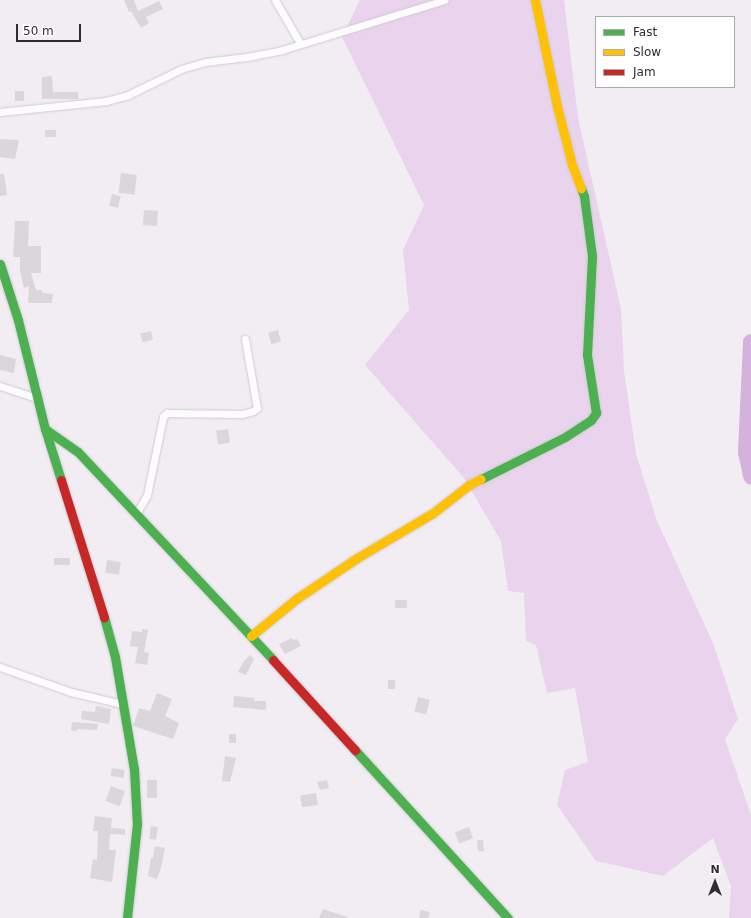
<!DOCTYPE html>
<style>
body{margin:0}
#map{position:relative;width:751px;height:918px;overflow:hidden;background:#f2edf3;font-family:"DejaVu Sans",sans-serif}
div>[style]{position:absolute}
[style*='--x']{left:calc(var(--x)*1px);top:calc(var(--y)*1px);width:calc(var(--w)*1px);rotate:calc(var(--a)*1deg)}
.green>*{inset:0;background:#e9d3ed}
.river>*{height:16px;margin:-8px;padding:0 8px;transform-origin:8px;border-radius:8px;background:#d5b1dd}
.building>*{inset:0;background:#dad6da;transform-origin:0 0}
.roads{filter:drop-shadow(0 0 1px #cfcbd0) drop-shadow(0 0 1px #cfcbd0)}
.street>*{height:7px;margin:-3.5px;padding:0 3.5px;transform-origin:3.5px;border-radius:3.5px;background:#fdfcfd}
.fast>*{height:9px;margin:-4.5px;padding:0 4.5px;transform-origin:4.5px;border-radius:4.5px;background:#4caf50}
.slow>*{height:9px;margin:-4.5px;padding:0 4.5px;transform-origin:4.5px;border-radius:4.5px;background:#ffc107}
.jam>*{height:9px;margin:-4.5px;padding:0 4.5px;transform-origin:4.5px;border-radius:4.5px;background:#c62828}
span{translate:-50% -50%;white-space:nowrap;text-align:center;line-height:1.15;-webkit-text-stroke:3px #fff;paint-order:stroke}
.legend{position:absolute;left:595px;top:16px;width:140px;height:72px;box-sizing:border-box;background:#fff;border:1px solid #acabac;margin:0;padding:5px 7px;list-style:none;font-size:12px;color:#2f2c30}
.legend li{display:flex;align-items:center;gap:8px;height:20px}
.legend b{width:20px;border:1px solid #acabac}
.north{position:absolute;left:695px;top:862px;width:40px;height:40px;-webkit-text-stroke:3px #fff;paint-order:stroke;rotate:0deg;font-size:11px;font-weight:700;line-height:16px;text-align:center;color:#2f2c30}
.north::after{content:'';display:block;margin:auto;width:14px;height:18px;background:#2f2c30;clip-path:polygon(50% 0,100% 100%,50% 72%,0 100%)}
.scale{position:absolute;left:16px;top:24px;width:65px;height:18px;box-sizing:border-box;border:2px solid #2f2c30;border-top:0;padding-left:5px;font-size:12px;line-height:14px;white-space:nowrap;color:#2f2c30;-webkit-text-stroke:3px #fff;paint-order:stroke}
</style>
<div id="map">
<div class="green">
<i style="clip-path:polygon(360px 0,564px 0,578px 118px,621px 309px,624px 371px,636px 454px,657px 521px,713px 643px,738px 719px,725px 739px,751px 815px,751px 918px,729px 918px,731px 886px,713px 838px,663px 876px,596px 861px,557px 805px,565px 770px,588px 762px,575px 688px,547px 693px,536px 645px,526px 641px,524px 593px,508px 591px,501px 541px,464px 478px,365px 365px,409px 310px,403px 250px,424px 205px,342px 37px)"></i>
</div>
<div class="river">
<i style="--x:751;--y:342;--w:110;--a:92.6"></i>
<i style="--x:746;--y:452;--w:25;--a:78"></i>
</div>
<div class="building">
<i style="clip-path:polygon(124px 0,134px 0,138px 11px,159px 1px,163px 9px,146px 17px,149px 23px,141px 28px,131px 11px,129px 12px)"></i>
<i style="clip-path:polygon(52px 76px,53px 92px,78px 92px,78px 99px,42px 99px,42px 77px)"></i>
<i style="left:15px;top:91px;width:9px;height:10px"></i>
<i style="left:45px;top:130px;width:11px;height:7px"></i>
<i style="clip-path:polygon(0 139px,19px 140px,15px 159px,0 157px)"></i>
<i style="left:121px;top:173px;width:16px;height:20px;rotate:7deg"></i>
<i style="clip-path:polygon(0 174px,4px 174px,7px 195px,0 196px)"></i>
<i style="left:112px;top:194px;width:9px;height:12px;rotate:13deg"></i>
<i style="left:144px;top:210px;width:14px;height:15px;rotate:4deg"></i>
<i style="clip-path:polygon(15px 221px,29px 221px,28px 246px,41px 246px,41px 273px,31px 273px,36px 290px,42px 290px,42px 293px,53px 294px,52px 303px,28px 303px,29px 286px,24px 288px,20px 271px,20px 257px,13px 257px)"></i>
<i style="left:278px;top:330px;width:12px;height:10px;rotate:76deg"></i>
<i style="left:151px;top:331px;width:9px;height:11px;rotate:77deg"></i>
<i style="clip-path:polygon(0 355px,16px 359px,14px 373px,0 370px)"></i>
<i style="left:228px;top:429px;width:14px;height:12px;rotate:82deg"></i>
<i style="left:54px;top:558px;width:16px;height:7px"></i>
<i style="left:107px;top:560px;width:14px;height:13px;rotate:8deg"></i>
<i style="left:395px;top:600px;width:12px;height:8px"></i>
<i style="clip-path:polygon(142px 629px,148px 630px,144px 652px,149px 653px,147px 665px,135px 663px,138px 647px,130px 646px,132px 631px,142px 632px)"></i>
<i style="clip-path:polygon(292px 638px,293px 640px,297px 639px,301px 646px,285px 654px,279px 644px)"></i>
<i style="clip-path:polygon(250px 655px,254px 659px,246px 675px,238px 672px,244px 661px)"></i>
<i style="left:388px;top:680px;width:7px;height:9px"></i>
<i style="clip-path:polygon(157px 693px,172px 699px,165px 716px,179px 723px,173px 739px,133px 726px,139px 708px,150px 711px)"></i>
<i style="clip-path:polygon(234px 696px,255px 698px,254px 701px,266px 701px,266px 710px,233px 707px)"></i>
<i style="left:418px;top:697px;width:12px;height:15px;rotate:14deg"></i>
<i style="clip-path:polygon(96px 706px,111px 709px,109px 724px,81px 719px,82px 711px,95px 712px)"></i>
<i style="clip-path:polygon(72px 722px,98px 724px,97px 730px,77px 729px,77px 731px,71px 730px)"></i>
<i style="left:229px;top:734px;width:7px;height:9px"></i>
<i style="clip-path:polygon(225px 756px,236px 758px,230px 782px,222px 781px)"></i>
<i style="left:112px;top:768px;width:13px;height:8px;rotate:9deg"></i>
<i style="left:147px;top:780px;width:10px;height:18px"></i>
<i style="clip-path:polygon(327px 780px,329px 788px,320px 790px,317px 782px)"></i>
<i style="left:111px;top:786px;width:15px;height:16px;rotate:20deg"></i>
<i style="left:316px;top:793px;width:12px;height:16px;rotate:81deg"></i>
<i style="clip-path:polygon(95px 816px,112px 818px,111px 828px,125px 829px,125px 835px,110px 834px,109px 850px,116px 850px,112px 882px,90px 878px,93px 859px,97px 860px,98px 831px,93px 831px)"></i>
<i style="left:151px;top:826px;width:7px;height:13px;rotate:8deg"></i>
<i style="left:469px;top:827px;width:12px;height:15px;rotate:70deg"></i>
<i style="left:483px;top:840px;width:11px;height:6px;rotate:85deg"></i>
<i style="clip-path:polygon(155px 846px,165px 848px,161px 868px,157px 879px,148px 876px,151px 858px,153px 858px)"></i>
<i style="clip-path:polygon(323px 909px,347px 917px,346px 918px,319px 918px)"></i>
<i style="clip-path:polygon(421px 910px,430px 912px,428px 918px,419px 918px)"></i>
</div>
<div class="roads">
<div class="street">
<i style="--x:275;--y:0;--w:50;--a:59.8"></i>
<i style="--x:0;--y:112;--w:107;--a:-5.9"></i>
<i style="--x:106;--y:101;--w:23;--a:-15"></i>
<i style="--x:128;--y:95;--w:59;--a:-26.1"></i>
<i style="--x:181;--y:69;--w:25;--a:-16"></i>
<i style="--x:205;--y:62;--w:42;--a:-6.8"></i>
<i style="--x:247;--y:57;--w:36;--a:-11"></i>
<i style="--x:282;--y:50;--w:170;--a:-17.1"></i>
<i style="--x:0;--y:386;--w:39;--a:18"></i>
<i style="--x:136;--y:514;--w:22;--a:-60"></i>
<i style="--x:147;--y:495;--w:80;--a:-78.4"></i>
<i style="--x:163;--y:417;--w:6;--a:-45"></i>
<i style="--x:167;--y:413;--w:75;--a:0.8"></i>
<i style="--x:242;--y:414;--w:11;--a:-15"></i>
<i style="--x:253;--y:411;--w:5;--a:-37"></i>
<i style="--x:257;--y:408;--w:70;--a:-99.9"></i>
<i style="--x:0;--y:667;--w:75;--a:19.4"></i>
<i style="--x:71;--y:692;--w:52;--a:13.2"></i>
</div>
<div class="fast">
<i style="--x:0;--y:264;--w:59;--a:72.2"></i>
<i style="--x:18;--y:320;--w:112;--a:76.1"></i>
<i style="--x:45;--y:429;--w:53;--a:72.6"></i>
<i style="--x:45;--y:429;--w:40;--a:34.9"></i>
<i style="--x:78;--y:452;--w:285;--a:46.8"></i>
<i style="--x:481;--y:479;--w:94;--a:-26.6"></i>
<i style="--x:565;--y:437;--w:31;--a:-33"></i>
<i style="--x:591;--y:420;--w:9;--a:-54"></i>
<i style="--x:596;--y:413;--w:59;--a:-98.8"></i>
<i style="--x:587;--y:355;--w:99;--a:-87.1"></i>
<i style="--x:592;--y:256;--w:61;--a:-97.6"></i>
<i style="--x:584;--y:196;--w:9;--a:-111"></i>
<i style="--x:104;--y:617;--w:41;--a:74.6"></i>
<i style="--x:115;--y:657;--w:114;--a:80.4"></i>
<i style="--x:134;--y:769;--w:55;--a:86.9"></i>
<i style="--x:137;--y:824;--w:95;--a:96.1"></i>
<i style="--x:355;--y:750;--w:227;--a:47.7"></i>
</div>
<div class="slow">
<i style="--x:535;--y:0;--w:108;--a:78.3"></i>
<i style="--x:557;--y:106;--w:61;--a:75.7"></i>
<i style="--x:572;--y:165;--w:25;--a:69"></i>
<i style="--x:251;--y:636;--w:58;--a:-39.4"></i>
<i style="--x:296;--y:599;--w:73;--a:-33.9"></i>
<i style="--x:357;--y:558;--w:88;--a:-30.6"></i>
<i style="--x:433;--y:513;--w:46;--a:-37.9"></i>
<i style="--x:469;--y:485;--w:13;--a:-27"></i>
</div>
<div class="jam">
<i style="--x:61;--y:480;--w:144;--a:72.6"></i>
<i style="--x:273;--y:660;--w:122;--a:47.7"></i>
</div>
</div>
<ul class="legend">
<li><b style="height:5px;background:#4caf50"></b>Fast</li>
<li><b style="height:5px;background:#ffc107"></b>Slow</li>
<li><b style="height:5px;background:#c62828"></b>Jam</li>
</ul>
<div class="north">N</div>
<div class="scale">50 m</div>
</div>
